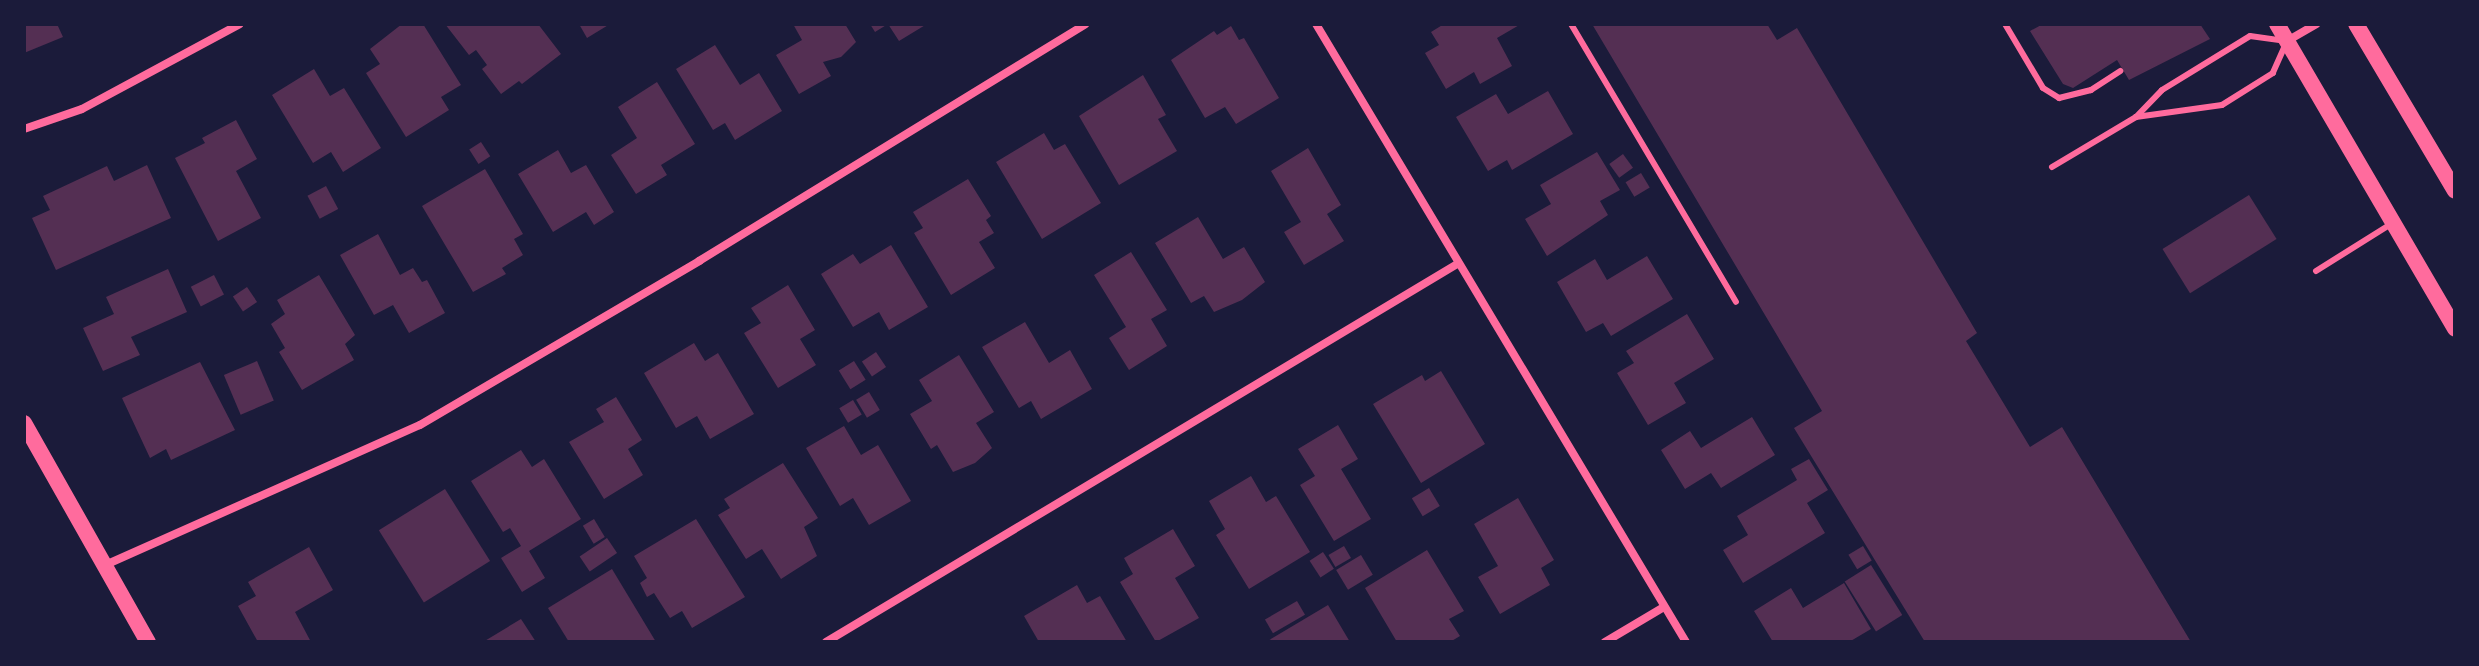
<!DOCTYPE html>
<style>
body{margin:0}
#map{position:relative;width:2479px;height:666px;overflow:hidden;background:#1b1b3a;font-family:Montserrat,sans-serif}
div>[style]{position:absolute}
[style*='--x']{left:calc(var(--x)*1px);top:calc(var(--y)*1px);width:calc(var(--w)*1px);rotate:calc(var(--a)*1deg)}
.building>*{inset:0;background:#542f53;transform-origin:0 0}
.service>*{height:6px;margin:-3px;padding:0 3px;transform-origin:3px;border-radius:3px;background:#ff6b9d}
.minor>*{height:8px;margin:-4px;padding:0 4px;transform-origin:4px;border-radius:4px;background:#ff6b9d}
.secondary>*{height:16px;margin:-8px;padding:0 8px;transform-origin:8px;border-radius:8px;background:#ff6b9d}
span{translate:-50% -50%;white-space:nowrap;text-align:center;line-height:1.15;-webkit-text-stroke:8px #1b1b3a;paint-order:stroke}
.frame{position:absolute;inset:0;border:26px solid #1b1b3a;pointer-events:none}
</style>
<div id="map">
<div class="building">
<i style="clip-path:polygon(24px 24px,57px 24px,63px 37px,24px 53px)"></i>
<i style="clip-path:polygon(402px 24px,423px 24px,461px 85px,441px 97px,449px 110px,406px 137px,366px 73px,380px 64px,370px 49px)"></i>
<i style="clip-path:polygon(445px 24px,538px 24px,561px 54px,522px 84px,519px 81px,501px 94px,482px 69px,487px 65px,476px 50px,469px 55px)"></i>
<i style="clip-path:polygon(579px 24px,610px 24px,587px 38px)"></i>
<i style="clip-path:polygon(793px 24px,845px 24px,856px 42px,841px 57px,823px 62px,831px 76px,799px 94px,776px 55px,802px 40px)"></i>
<i style="clip-path:polygon(870px 24px,927px 24px,899px 41px,888px 24px,875px 32px)"></i>
<i style="clip-path:polygon(1444px 24px,1521px 24px,1497px 38px,1512px 66px,1480px 84px,1474px 72px,1446px 89px,1425px 53px,1439px 45px,1431px 32px)"></i>
<i style="clip-path:polygon(1592px 24px,1767px 24px,1777px 40px,1797px 28px,1977px 333px,1966px 341px,2030px 447px,2062px 427px,2191px 642px,1925px 642px,1794px 428px,1822px 411px)"></i>
<i style="clip-path:polygon(2043px 24px,2200px 24px,2210px 39px,2129px 80px,2117px 60px,2073px 88px,2063px 84px,2030px 31px)"></i>
<i style="clip-path:polygon(1231px 26px,1239px 40px,1244px 38px,1279px 98px,1236px 124px,1225px 107px,1205px 118px,1171px 60px,1214px 31px,1217px 35px)"></i>
<i style="clip-path:polygon(715px 45px,740px 85px,759px 73px,782px 111px,735px 140px,725px 123px,713px 130px,676px 69px)"></i>
<i style="clip-path:polygon(314px 69px,330px 96px,344px 88px,381px 148px,343px 172px,331px 152px,313px 163px,272px 95px)"></i>
<i style="clip-path:polygon(1143px 75px,1166px 115px,1158px 119px,1177px 151px,1119px 185px,1079px 116px)"></i>
<i style="clip-path:polygon(657px 82px,695px 144px,661px 165px,667px 175px,636px 194px,611px 155px,637px 138px,618px 107px)"></i>
<i style="clip-path:polygon(1548px 91px,1573px 134px,1512px 170px,1507px 160px,1488px 171px,1456px 117px,1496px 94px,1508px 114px)"></i>
<i style="clip-path:polygon(236px 120px,257px 159px,236px 171px,261px 218px,218px 241px,175px 158px,205px 143px,202px 138px)"></i>
<i style="clip-path:polygon(1044px 133px,1054px 150px,1065px 144px,1101px 203px,1042px 239px,996px 162px)"></i>
<i style="left:481px;top:142px;width:17px;height:14px;rotate:57deg"></i>
<i style="clip-path:polygon(1308px 148px,1341px 205px,1327px 214px,1344px 241px,1304px 265px,1284px 232px,1301px 222px,1271px 171px)"></i>
<i style="clip-path:polygon(558px 150px,571px 173px,586px 165px,614px 212px,594px 225px,586px 212px,553px 232px,518px 174px)"></i>
<i style="clip-path:polygon(1597px 152px,1620px 190px,1600px 201px,1608px 215px,1547px 256px,1525px 219px,1551px 204px,1540px 185px)"></i>
<i style="left:1623px;top:154px;width:17px;height:17px;rotate:54deg"></i>
<i style="clip-path:polygon(147px 165px,171px 218px,56px 270px,32px 218px,50px 210px,43px 196px,107px 166px,114px 181px)"></i>
<i style="clip-path:polygon(485px 169px,523px 234px,514px 239px,523px 255px,502px 268px,506px 274px,473px 292px,422px 206px)"></i>
<i style="left:1641px;top:173px;width:17px;height:18px;rotate:59deg"></i>
<i style="clip-path:polygon(968px 179px,991px 216px,986px 220px,994px 233px,979px 242px,995px 268px,951px 295px,914px 233px,923px 228px,913px 212px)"></i>
<i style="left:326px;top:186px;width:26px;height:21px;rotate:62deg"></i>
<i style="left:2249px;top:195px;width:52px;height:102px;rotate:58deg"></i>
<i style="clip-path:polygon(1198px 217px,1223px 259px,1244px 247px,1265px 282px,1242px 300px,1214px 312px,1204px 296px,1191px 303px,1155px 243px)"></i>
<i style="clip-path:polygon(378px 234px,400px 275px,413px 268px,422px 282px,427px 280px,445px 313px,409px 333px,393px 305px,374px 315px,340px 255px)"></i>
<i style="clip-path:polygon(891px 245px,928px 307px,889px 330px,879px 312px,853px 327px,821px 274px,853px 254px,860px 264px)"></i>
<i style="clip-path:polygon(1131px 252px,1167px 310px,1151px 319px,1167px 346px,1129px 370px,1109px 338px,1126px 327px,1094px 275px)"></i>
<i style="clip-path:polygon(1647px 256px,1673px 299px,1611px 336px,1603px 323px,1586px 332px,1557px 282px,1595px 259px,1607px 280px)"></i>
<i style="clip-path:polygon(168px 269px,187px 312px,131px 337px,140px 355px,103px 371px,83px 328px,114px 314px,106px 297px)"></i>
<i style="left:214px;top:275px;width:22px;height:26px;rotate:63deg"></i>
<i style="clip-path:polygon(319px 275px,355px 335px,345px 344px,354px 360px,302px 390px,279px 352px,285px 348px,271px 324px,285px 314px,277px 300px)"></i>
<i style="clip-path:polygon(788px 285px,815px 330px,800px 339px,816px 365px,778px 388px,744px 333px,761px 323px,751px 308px)"></i>
<i style="left:247px;top:287px;width:18px;height:17px;rotate:56deg"></i>
<i style="clip-path:polygon(1687px 314px,1714px 359px,1674px 383px,1686px 403px,1648px 425px,1617px 373px,1634px 363px,1626px 351px)"></i>
<i style="clip-path:polygon(1025px 322px,1049px 363px,1070px 350px,1092px 389px,1041px 419px,1031px 401px,1019px 408px,982px 347px)"></i>
<i style="clip-path:polygon(694px 343px,705px 361px,718px 353px,754px 414px,710px 439px,697px 416px,676px 428px,644px 373px)"></i>
<i style="left:876px;top:352px;width:18px;height:17px;rotate:56deg"></i>
<i style="clip-path:polygon(959px 355px,994px 412px,976px 423px,992px 448px,975px 463px,953px 472px,937px 445px,931px 449px,910px 414px,932px 401px,919px 380px)"></i>
<i style="left:257px;top:361px;width:43px;height:36px;rotate:67deg"></i>
<i style="left:854px;top:361px;width:22px;height:18px;rotate:58deg"></i>
<i style="clip-path:polygon(200px 362px,235px 430px,171px 460px,166px 449px,150px 458px,122px 398px)"></i>
<i style="clip-path:polygon(1441px 371px,1485px 444px,1421px 483px,1373px 404px,1422px 375px,1425px 381px)"></i>
<i style="left:869px;top:392px;width:21px;height:15px;rotate:59deg"></i>
<i style="clip-path:polygon(616px 397px,642px 440px,628px 449px,643px 475px,604px 499px,569px 442px,604px 422px,596px 409px)"></i>
<i style="left:853px;top:400px;width:17px;height:16px;rotate:59deg"></i>
<i style="clip-path:polygon(1752px 417px,1775px 455px,1721px 488px,1711px 473px,1685px 489px,1661px 450px,1690px 431px,1701px 448px)"></i>
<i style="clip-path:polygon(1338px 425px,1358px 459px,1341px 469px,1371px 519px,1334px 541px,1300px 485px,1315px 476px,1298px 449px)"></i>
<i style="clip-path:polygon(844px 426px,861px 455px,878px 445px,911px 501px,869px 525px,853px 498px,840px 506px,806px 448px)"></i>
<i style="clip-path:polygon(521px 450px,532px 467px,544px 459px,581px 519px,529px 551px,545px 578px,522px 592px,501px 558px,521px 546px,510px 528px,503px 532px,471px 481px)"></i>
<i style="clip-path:polygon(1809px 459px,1828px 490px,1807px 503px,1825px 533px,1743px 583px,1723px 550px,1748px 535px,1737px 516px,1797px 480px,1791px 469px)"></i>
<i style="clip-path:polygon(783px 463px,818px 518px,804px 527px,817px 556px,781px 579px,762px 549px,746px 559px,718px 515px,730px 508px,724px 499px)"></i>
<i style="clip-path:polygon(1251px 476px,1266px 502px,1276px 496px,1310px 552px,1249px 589px,1216px 535px,1225px 529px,1209px 501px)"></i>
<i style="left:1429px;top:488px;width:21px;height:20px;rotate:59deg"></i>
<i style="left:445px;top:489px;width:85px;height:78px;rotate:58deg"></i>
<i style="clip-path:polygon(1518px 498px,1554px 560px,1541px 568px,1550px 585px,1500px 614px,1478px 577px,1498px 566px,1474px 524px)"></i>
<i style="left:594px;top:519px;width:21px;height:13px;rotate:59deg"></i>
<i style="clip-path:polygon(696px 519px,745px 597px,692px 628px,682px 611px,670px 618px,654px 593px,647px 597px,640px 583px,647px 578px,634px 556px)"></i>
<i style="clip-path:polygon(1173px 529px,1195px 566px,1175px 578px,1199px 618px,1156px 642px,1120px 582px,1133px 574px,1124px 558px)"></i>
<i style="left:607px;top:538px;width:18px;height:33px;rotate:56deg"></i>
<i style="left:1344px;top:546px;width:14px;height:18px;rotate:60deg"></i>
<i style="left:1863px;top:546px;width:17px;height:17px;rotate:59deg"></i>
<i style="clip-path:polygon(309px 547px,333px 590px,295px 612px,311px 642px,258px 642px,238px 606px,256px 596px,248px 582px)"></i>
<i style="clip-path:polygon(1427px 550px,1464px 611px,1449px 619px,1460px 636px,1450px 642px,1397px 642px,1365px 588px)"></i>
<i style="left:1323px;top:552px;width:20px;height:16px;rotate:57deg"></i>
<i style="left:1361px;top:555px;width:23px;height:29px;rotate:59deg"></i>
<i style="left:1871px;top:565px;width:59px;height:31px;rotate:58deg"></i>
<i style="clip-path:polygon(612px 569px,656px 642px,569px 642px,548px 608px)"></i>
<i style="clip-path:polygon(1844px 583px,1871px 629px,1849px 642px,1773px 642px,1754px 611px,1791px 588px,1803px 608px)"></i>
<i style="clip-path:polygon(1077px 585px,1087px 603px,1100px 596px,1127px 642px,1039px 642px,1024px 616px)"></i>
<i style="left:1297px;top:601px;width:16px;height:37px;rotate:60deg"></i>
<i style="clip-path:polygon(1328px 605px,1350px 642px,1266px 642px)"></i>
<i style="clip-path:polygon(521px 619px,536px 642px,483px 642px)"></i>
</div>
<div class="service">
<i style="--x:1571;--y:24;--w:323;--a:59.3"></i>
<i style="--x:2005;--y:24;--w:74;--a:59.3"></i>
<i style="--x:2043;--y:88;--w:19;--a:32"></i>
<i style="--x:2059;--y:98;--w:33;--a:-14"></i>
<i style="--x:2091;--y:90;--w:35;--a:-33"></i>
<i style="--x:2052;--y:167;--w:98;--a:-30.8"></i>
<i style="--x:2136;--y:117;--w:37;--a:-46"></i>
<i style="--x:2162;--y:90;--w:103;--a:-31.5"></i>
<i style="--x:2250;--y:36;--w:37;--a:8"></i>
<i style="--x:2287;--y:41;--w:35;--a:114"></i>
<i style="--x:2273;--y:73;--w:60;--a:147.9"></i>
<i style="--x:2222;--y:105;--w:87;--a:172.1"></i>
<i style="--x:2316;--y:271;--w:89;--a:-32.1"></i>
</div>
<div class="minor">
<i style="--x:1316;--y:24;--w:720;--a:59.09"></i>
<i style="--x:2287;--y:41;--w:34;--a:-30"></i>
<i style="--x:24;--y:129;--w:61;--a:-19"></i>
<i style="--x:82;--y:109;--w:179;--a:-28.3"></i>
<i style="--x:103;--y:566;--w:347;--a:-24"></i>
<i style="--x:420;--y:425;--w:324;--a:-30.4"></i>
<i style="--x:699;--y:261;--w:453;--a:-31.5"></i>
<i style="--x:826;--y:642;--w:736;--a:-30.92"></i>
<i style="--x:1605;--y:642;--w:69;--a:-30.7"></i>
</div>
<div class="secondary">
<i style="--x:2277;--y:24;--w:353;--a:59.7"></i>
<i style="--x:2356;--y:24;--w:194;--a:59.3"></i>
<i style="--x:24;--y:423;--w:252;--a:60.5"></i>
</div>
<div class="frame"></div>
</div>
